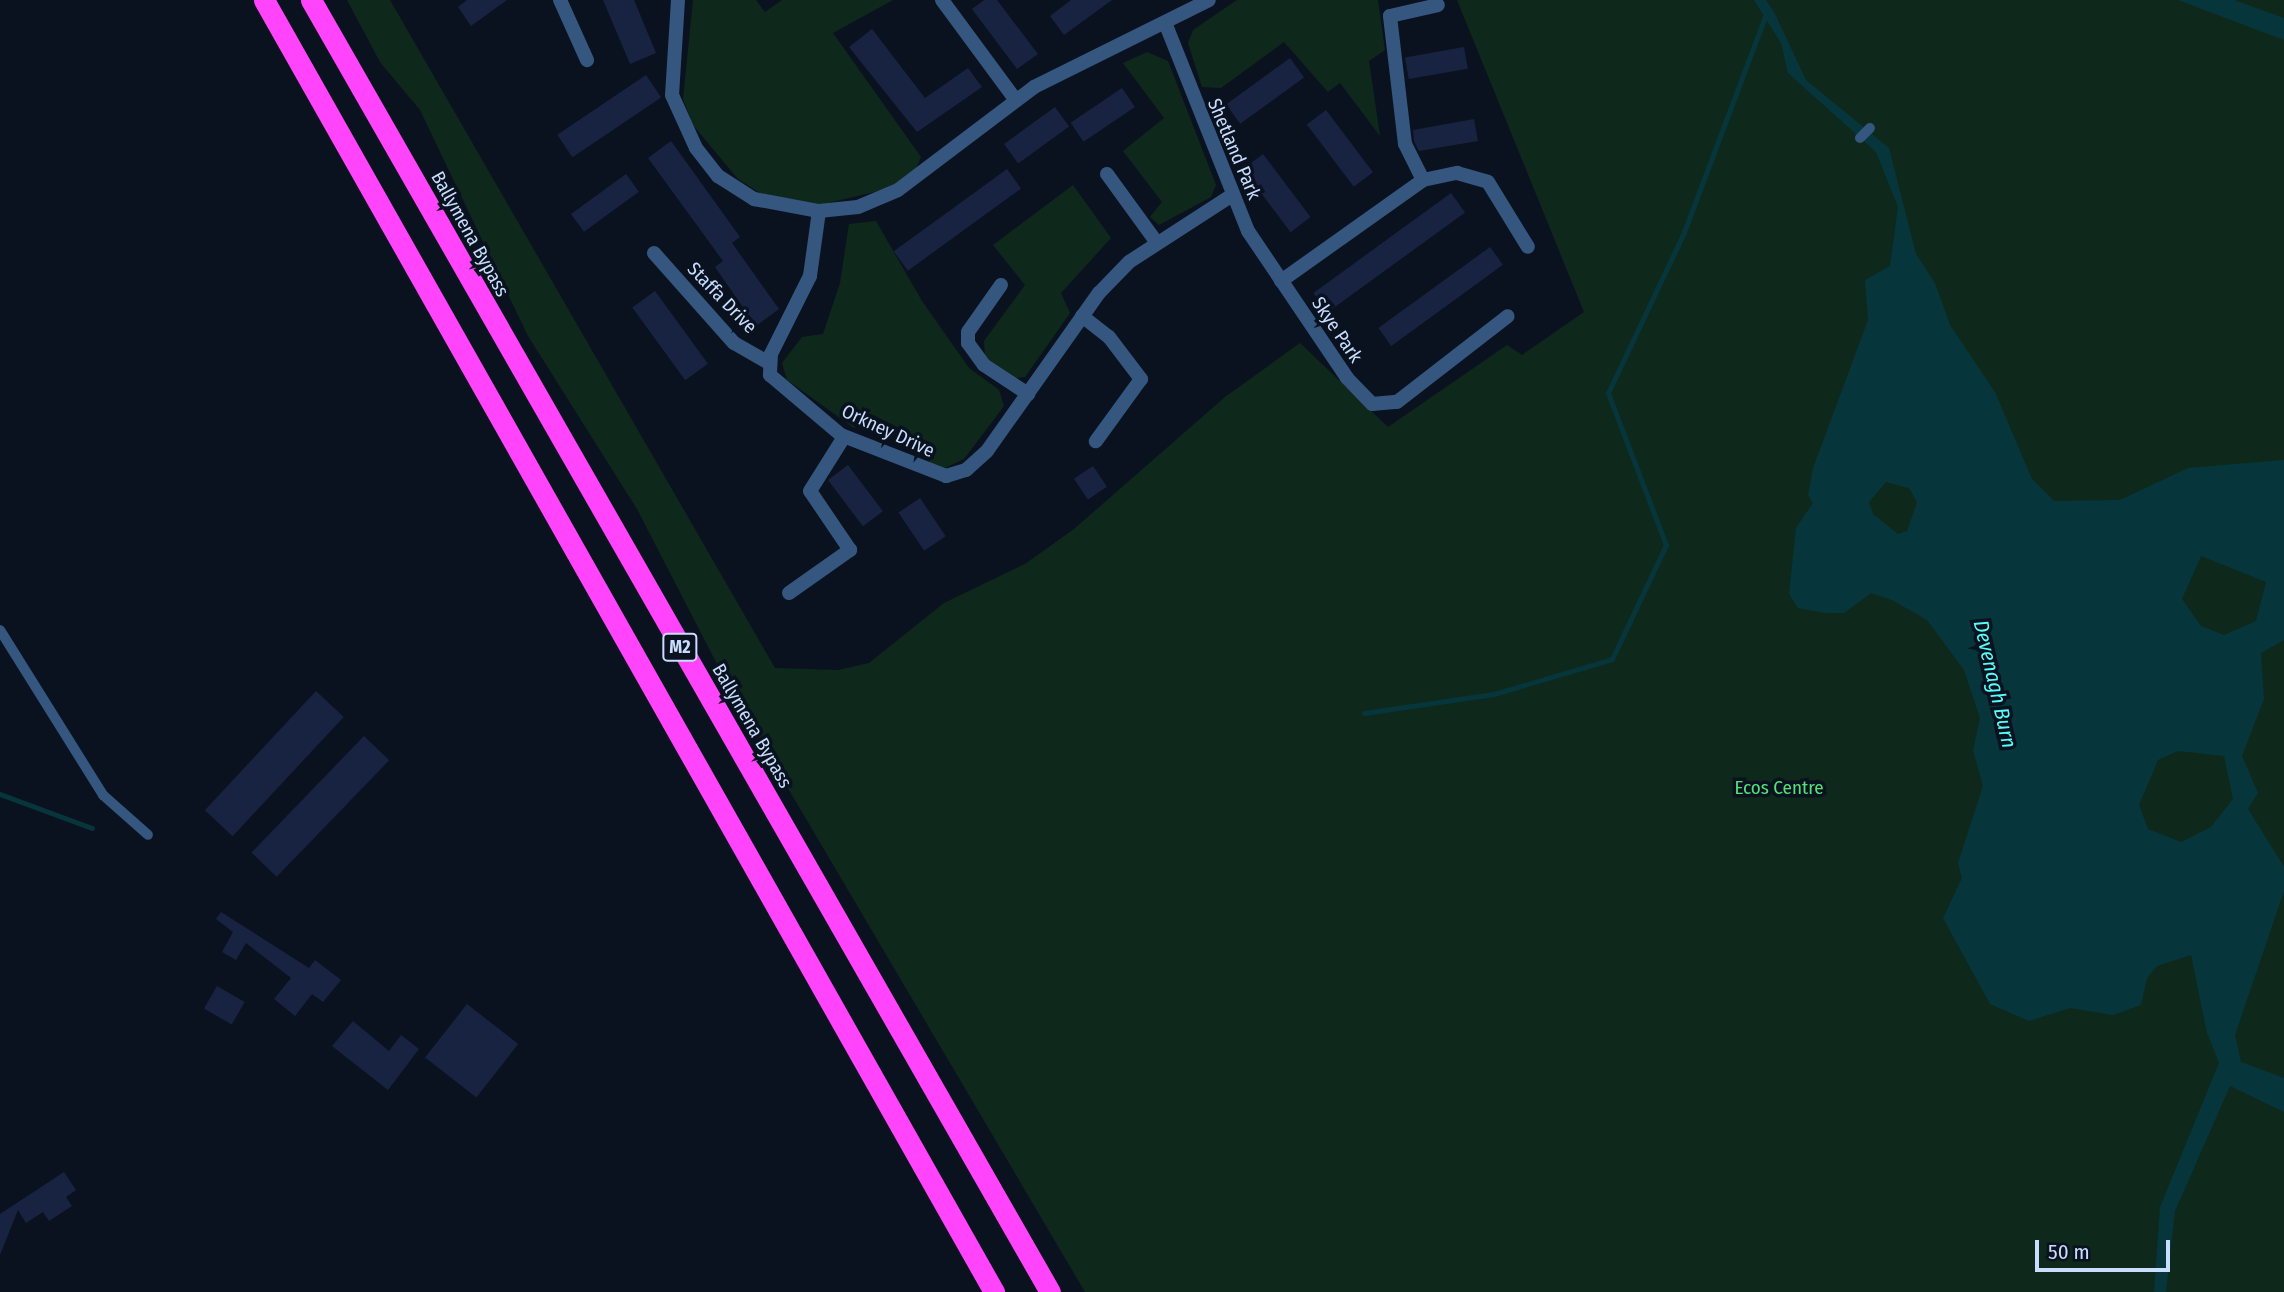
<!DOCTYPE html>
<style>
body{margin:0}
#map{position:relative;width:2284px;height:1292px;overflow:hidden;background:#0b121f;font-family:"Fira Sans Condensed",sans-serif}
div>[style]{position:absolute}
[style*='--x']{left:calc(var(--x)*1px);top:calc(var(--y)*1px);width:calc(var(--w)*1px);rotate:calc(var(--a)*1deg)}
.green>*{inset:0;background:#0e291b}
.water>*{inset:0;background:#07353c}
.stream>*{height:5px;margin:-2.5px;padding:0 2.5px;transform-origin:2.5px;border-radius:2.5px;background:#07353c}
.building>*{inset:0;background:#172340;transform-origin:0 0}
.service>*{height:10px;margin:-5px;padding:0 5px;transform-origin:5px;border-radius:5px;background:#35577f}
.minor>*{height:14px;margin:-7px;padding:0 7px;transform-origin:7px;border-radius:7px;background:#35577f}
.motorway>*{height:21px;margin:-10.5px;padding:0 10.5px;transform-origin:10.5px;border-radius:10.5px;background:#ff44fb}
span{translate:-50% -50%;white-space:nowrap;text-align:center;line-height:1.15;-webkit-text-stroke:7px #0b121f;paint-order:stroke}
.shield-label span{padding:2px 5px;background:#0b121f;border:2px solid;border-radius:5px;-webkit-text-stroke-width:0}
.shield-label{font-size:18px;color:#c9deff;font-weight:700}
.street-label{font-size:19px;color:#c9deff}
.park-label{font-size:19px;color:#52e276}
.water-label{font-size:21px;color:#57fff9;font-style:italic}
.scale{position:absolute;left:2035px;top:1240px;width:135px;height:32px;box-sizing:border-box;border:4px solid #c9deff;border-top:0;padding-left:9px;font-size:21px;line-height:24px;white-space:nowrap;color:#c9deff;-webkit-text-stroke:5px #0b121f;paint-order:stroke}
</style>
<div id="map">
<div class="green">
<i style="clip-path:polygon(347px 0,390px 0,775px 668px,838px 670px,869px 663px,944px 603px,1025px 564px,1074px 529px,1225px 397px,1300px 343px,1388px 427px,1507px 345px,1522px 355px,1584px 312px,1457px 0,2284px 0,2284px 1292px,1085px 1292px,733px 695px,637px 509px,528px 336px,420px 110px,380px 62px)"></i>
<i style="clip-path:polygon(693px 0,756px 0,765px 12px,782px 0,893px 0,833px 33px,921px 157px,914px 173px,883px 190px,819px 205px,760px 193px,738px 179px,693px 125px,683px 99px)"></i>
<i style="clip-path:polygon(1237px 0,1378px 0,1385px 50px,1369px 61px,1380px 136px,1340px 83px,1328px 92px,1284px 42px,1221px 88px,1202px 87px,1188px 43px,1193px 30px)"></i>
<i style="clip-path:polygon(1147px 52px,1168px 61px,1216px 185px,1211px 197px,1159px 225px,1150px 217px,1162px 202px,1123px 151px,1164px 118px,1123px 63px)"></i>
<i style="clip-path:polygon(1073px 185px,1111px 238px,1061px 293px,1070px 313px,1025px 377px,1016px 378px,985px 357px,984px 341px,1025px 285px,993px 245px)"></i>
<i style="clip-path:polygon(876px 221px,922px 301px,969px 368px,999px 390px,1004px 406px,964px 459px,945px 468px,929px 464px,933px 445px,871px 414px,854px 428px,787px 380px,782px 363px,802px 337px,823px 334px,840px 283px,849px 224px)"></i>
</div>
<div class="water">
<i style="clip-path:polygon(evenodd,1754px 0,1766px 0,1775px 14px,1806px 80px,1889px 148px,1916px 254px,1935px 283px,1950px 325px,1995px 392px,2032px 479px,2054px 501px,2120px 500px,2188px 468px,2284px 460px,2284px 640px,2261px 653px,2264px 699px,2242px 756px,2258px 793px,2248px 809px,2284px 867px,2284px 891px,2235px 1035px,2241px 1062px,2284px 1078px,2284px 1112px,2230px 1086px,2175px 1211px,2166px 1292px,2154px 1292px,2160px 1207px,2219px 1063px,2207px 1033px,2191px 955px,2157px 966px,2147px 978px,2141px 1005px,2113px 1015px,2070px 1008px,2029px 1021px,1990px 1004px,1943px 918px,1962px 878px,1958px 863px,1983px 786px,1973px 750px,1980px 718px,1964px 670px,1927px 620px,1892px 600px,1871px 593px,1844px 613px,1825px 613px,1798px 608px,1789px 594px,1796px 528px,1813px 503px,1808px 495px,1813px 468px,1868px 320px,1865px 280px,1890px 266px,1898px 207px,1876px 152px,1788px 73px,1781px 43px,1754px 0,1886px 482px,1909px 488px,1917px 502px,1907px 531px,1898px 534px,1873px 514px,1869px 502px,1886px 482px,1754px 0,2201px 556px,2266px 582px,2256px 621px,2224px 635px,2201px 626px,2182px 599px,2201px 556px,1754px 0,2178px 751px,2224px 756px,2233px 799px,2211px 827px,2181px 842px,2148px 829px,2139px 805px,2158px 760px,2178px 751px)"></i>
<i style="clip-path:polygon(2178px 0,2234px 0,2284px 18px,2284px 40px)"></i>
</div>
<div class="stream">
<i style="--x:1364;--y:713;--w:131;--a:-8.3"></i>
<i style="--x:1494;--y:694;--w:123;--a:-16.5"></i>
<i style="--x:1612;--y:659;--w:126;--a:-64.7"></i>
<i style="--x:1666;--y:545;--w:163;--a:-110.9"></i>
<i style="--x:1608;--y:393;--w:178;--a:-64.7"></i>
<i style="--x:1684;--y:232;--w:236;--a:-69.4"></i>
<i style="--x:0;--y:794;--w:98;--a:20.3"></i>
</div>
<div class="building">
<i style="clip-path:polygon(467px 0,507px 0,471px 26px,458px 7px)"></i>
<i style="clip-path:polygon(603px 0,634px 0,656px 53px,630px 64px)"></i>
<i style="clip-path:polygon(984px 0,997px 0,1038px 54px,1017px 69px,972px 9px)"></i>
<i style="clip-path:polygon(1071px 0,1112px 0,1064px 35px,1050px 16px)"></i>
<i style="clip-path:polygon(872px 29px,925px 98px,968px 68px,982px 87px,917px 132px,849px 47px)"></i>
<i style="left:1464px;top:47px;width:22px;height:60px;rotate:80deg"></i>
<i style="left:1290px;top:58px;width:24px;height:79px;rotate:54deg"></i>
<i style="left:646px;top:75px;width:27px;height:107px;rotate:56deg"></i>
<i style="left:1122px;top:88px;width:23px;height:62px;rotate:56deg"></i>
<i style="left:1055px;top:107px;width:24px;height:63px;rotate:54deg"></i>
<i style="left:1326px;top:110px;width:78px;height:24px;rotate:53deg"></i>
<i style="clip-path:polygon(1474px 119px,1478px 141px,1419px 151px,1414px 141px,1413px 130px)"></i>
<i style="clip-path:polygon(671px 141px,740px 237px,732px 243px,779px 309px,756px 326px,715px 267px,723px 261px,648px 158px)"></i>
<i style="left:1263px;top:154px;width:79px;height:25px;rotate:53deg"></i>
<i style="left:1007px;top:169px;width:24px;height:140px;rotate:54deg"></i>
<i style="left:626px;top:174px;width:22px;height:68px;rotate:54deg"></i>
<i style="left:1451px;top:193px;width:24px;height:170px;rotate:54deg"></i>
<i style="left:1490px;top:247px;width:22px;height:138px;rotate:54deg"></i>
<i style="left:655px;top:291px;width:90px;height:28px;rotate:54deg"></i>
<i style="left:848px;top:465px;width:58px;height:25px;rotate:53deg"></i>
<i style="left:1093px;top:466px;width:25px;height:23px;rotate:56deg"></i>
<i style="left:920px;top:498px;width:46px;height:26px;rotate:56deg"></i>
<i style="left:316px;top:691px;width:38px;height:163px;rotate:43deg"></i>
<i style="left:364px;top:736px;width:35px;height:162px;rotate:44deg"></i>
<i style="clip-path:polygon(221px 912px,309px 968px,315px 960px,341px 980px,323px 1002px,312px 994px,295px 1016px,274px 999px,291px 978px,246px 943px,236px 960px,222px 952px,233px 932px,216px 919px)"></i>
<i style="left:217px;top:986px;width:32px;height:26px;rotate:30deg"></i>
<i style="left:467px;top:1004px;width:65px;height:68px;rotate:38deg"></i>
<i style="clip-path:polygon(353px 1021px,389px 1051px,401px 1035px,419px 1049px,388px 1090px,332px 1046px)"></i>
<i style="clip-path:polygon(64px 1172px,76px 1190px,66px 1197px,72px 1206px,49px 1221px,43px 1212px,26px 1223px,18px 1210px,0 1255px,0 1214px)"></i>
</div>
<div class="service">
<i style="--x:1860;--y:138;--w:14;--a:-45"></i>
<i style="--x:0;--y:630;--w:195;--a:58"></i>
<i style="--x:103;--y:795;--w:60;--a:41.6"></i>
</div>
<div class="minor">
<i style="--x:560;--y:0;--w:66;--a:65.8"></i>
<i style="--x:678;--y:0;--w:95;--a:93.6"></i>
<i style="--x:672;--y:95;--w:58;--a:65.6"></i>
<i style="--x:696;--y:148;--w:36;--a:52"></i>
<i style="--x:718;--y:176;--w:43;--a:32.6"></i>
<i style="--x:754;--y:199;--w:66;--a:10.5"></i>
<i style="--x:819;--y:211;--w:39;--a:-6"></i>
<i style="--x:858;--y:207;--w:43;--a:-23"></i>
<i style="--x:898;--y:190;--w:171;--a:-37.1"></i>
<i style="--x:1034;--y:87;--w:195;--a:-26.4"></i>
<i style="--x:942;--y:0;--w:123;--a:53.6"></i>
<i style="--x:1166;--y:25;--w:222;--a:68.3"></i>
<i style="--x:1248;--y:231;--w:177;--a:56"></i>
<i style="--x:1347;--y:378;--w:36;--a:46"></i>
<i style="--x:1372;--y:404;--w:25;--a:-5"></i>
<i style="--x:1397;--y:402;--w:140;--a:-37.8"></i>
<i style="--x:1107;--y:174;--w:82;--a:54"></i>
<i style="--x:1423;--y:180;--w:40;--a:-116.6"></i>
<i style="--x:1405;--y:144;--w:129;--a:-96.7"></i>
<i style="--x:1390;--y:16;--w:49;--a:-12.9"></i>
<i style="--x:819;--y:211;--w:66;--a:97.9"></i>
<i style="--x:810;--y:276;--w:87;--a:116.6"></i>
<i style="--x:771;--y:354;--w:21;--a:93"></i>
<i style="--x:770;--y:375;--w:93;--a:40.2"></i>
<i style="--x:841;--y:435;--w:113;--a:21.3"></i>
<i style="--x:946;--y:476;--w:21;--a:-17"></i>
<i style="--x:966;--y:470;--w:28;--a:-42"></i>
<i style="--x:987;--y:451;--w:194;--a:-54.7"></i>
<i style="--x:1099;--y:293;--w:43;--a:-45.9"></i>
<i style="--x:1129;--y:262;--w:123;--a:-33"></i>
<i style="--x:654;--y:253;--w:120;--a:48.4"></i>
<i style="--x:734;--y:343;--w:40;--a:29.7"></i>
<i style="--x:1281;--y:281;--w:174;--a:-35.4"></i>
<i style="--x:1423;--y:180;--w:35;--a:-12"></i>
<i style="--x:1457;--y:173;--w:32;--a:16"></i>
<i style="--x:1488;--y:182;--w:76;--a:58.4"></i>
<i style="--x:1001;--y:285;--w:57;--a:125.1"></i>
<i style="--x:968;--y:332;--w:11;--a:90"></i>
<i style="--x:968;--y:343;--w:27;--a:54"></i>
<i style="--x:984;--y:365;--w:53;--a:33.4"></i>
<i style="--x:1082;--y:316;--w:34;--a:38"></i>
<i style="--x:1109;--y:337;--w:53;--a:52.7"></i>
<i style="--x:1141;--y:379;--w:77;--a:126"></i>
<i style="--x:789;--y:593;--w:75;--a:-35.2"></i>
<i style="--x:850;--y:550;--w:71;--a:-124.1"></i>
<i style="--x:810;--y:491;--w:64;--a:-57.8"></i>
</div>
<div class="motorway">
<i style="--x:264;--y:0;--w:1484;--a:60.53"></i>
<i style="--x:311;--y:0;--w:1488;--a:60.23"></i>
</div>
<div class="shield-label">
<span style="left:680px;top:647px">M2</span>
</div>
<div class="street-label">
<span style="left:1234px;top:149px;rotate:67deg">Shetland Park</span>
<span style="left:470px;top:234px;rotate:61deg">Ballymena Bypass</span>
<span style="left:722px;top:298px;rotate:46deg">Staffa Drive</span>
<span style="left:1337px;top:330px;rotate:56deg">Skye Park</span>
<span style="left:888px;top:431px;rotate:25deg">Orkney Drive</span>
<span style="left:752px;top:726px;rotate:60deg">Ballymena Bypass</span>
</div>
<div class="park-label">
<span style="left:1779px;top:788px">Ecos Centre</span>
</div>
<div class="water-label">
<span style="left:1995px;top:684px;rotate:77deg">Devenagh Burn</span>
</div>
<div class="scale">50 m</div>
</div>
